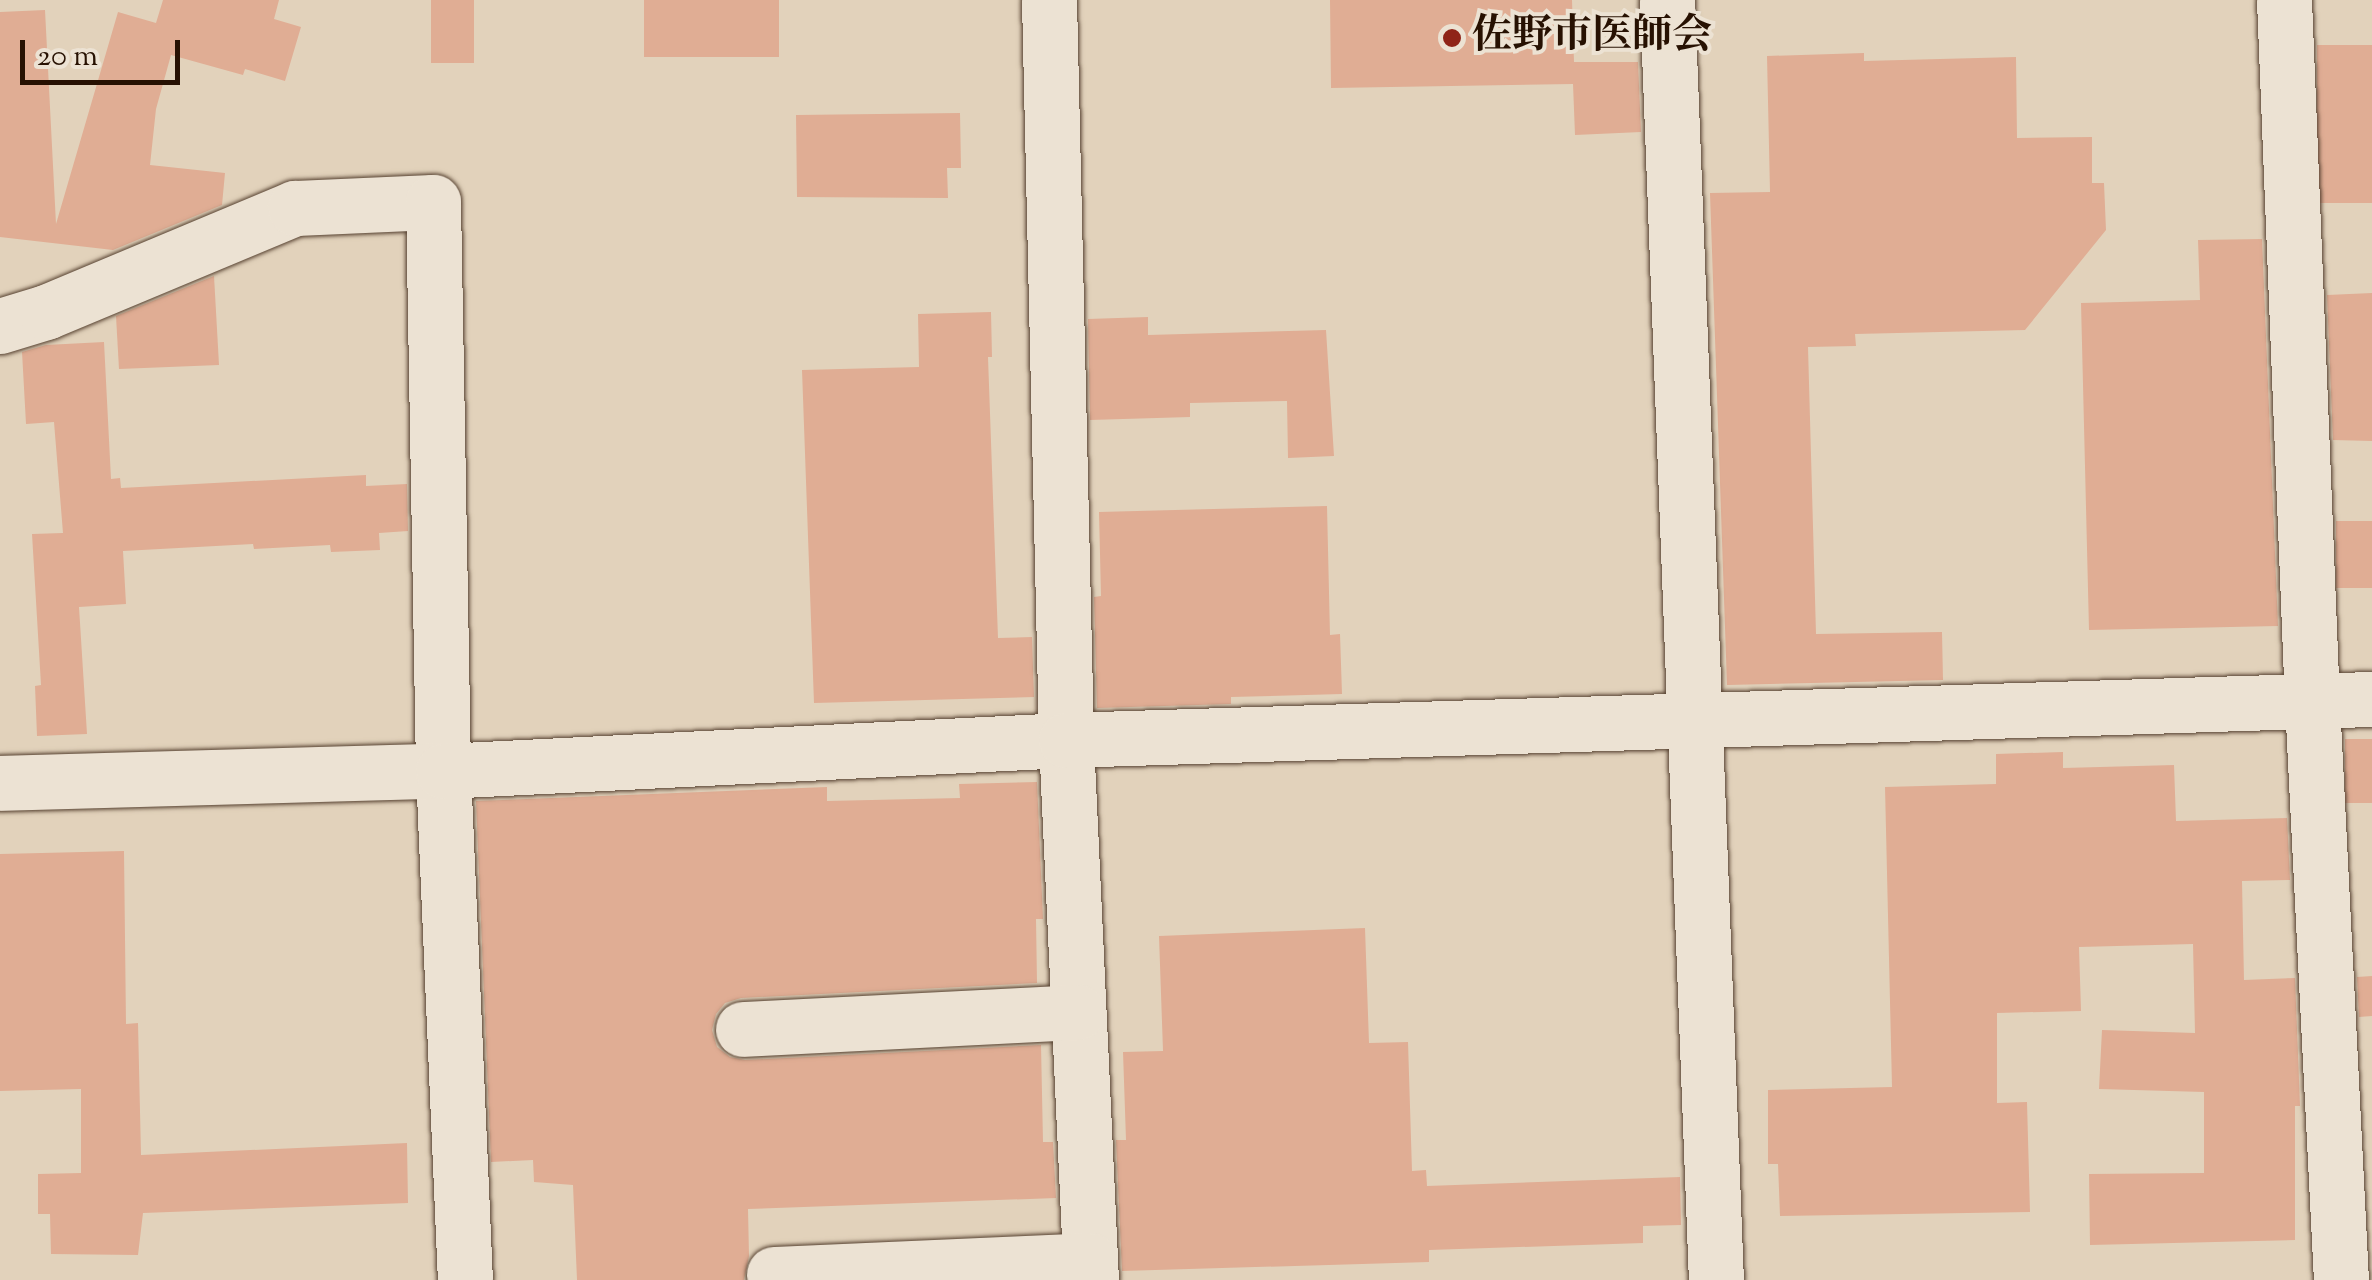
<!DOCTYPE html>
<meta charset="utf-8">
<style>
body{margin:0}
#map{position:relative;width:2372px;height:1280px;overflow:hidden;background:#e2d2bb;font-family:"Sorts Mill Goudy","Noto Serif JP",serif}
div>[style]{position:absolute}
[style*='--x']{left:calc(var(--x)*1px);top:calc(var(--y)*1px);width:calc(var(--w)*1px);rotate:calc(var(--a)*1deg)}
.building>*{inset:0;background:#e0ad94;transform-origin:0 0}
.roads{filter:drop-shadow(0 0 2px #564130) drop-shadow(0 0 2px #564130)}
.minor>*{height:55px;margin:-27.5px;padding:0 27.5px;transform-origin:27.5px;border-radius:27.5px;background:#ece2d3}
.dots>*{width:28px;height:28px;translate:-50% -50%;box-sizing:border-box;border:5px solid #ece2d3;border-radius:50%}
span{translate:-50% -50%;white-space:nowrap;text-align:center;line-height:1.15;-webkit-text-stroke:8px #ece2d3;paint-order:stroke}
.poi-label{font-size:40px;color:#271102;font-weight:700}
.left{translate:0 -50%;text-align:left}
.scale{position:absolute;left:20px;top:40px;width:160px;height:45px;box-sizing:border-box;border:5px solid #271102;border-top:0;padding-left:12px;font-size:30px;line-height:35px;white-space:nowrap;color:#271102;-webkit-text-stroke:8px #ece2d3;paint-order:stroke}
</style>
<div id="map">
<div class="building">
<i style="clip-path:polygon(163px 0,279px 0,274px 19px,301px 27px,285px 81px,245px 69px,243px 75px,171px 55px,156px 109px,150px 165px,225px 173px,222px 205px,113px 250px,0 237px,0 12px,45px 10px,56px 224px,118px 12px,156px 23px)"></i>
<i style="left:431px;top:0;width:43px;height:63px"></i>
<i style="left:644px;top:0;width:135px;height:57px"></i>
<i style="clip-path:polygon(1330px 0,1572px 0,1574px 62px,1638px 62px,1641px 132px,1575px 135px,1573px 84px,1331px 88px)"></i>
<i style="left:2372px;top:45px;width:158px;height:55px;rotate:90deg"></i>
<i style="clip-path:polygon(1864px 53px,1864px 61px,2016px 57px,2017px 138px,2092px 137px,2092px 183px,2104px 183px,2106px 230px,2025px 330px,1855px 334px,1856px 346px,1808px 347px,1816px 634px,1942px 632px,1943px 680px,1727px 685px,1710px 193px,1770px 192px,1767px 56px)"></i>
<i style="clip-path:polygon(960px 113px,961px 168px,947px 168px,948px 198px,797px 197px,796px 115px)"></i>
<i style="clip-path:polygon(2262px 239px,2278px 626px,2089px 630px,2081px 303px,2200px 300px,2198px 240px)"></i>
<i style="clip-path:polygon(214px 276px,219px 365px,119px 369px,116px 316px)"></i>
<i style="clip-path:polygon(2372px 293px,2372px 441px,2333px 440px,2327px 295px)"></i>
<i style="clip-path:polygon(991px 312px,992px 357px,988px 357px,998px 638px,1032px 637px,1034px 697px,814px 703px,802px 370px,919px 367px,918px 314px)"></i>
<i style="clip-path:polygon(1148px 317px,1148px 335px,1326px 330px,1334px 456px,1288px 458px,1287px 401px,1190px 403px,1190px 417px,1090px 420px,1088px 319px)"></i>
<i style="clip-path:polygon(104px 342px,111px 479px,120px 478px,121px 488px,366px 475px,366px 486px,407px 484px,408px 531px,379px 533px,380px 550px,331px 552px,330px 545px,254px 549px,253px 544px,123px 551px,126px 604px,79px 607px,87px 734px,37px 736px,35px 686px,41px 685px,32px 534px,63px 533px,54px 422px,26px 424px,22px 352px,46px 345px)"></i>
<i style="clip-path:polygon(1327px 506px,1330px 635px,1340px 634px,1342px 694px,1231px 697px,1231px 704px,1097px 708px,1094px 597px,1101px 596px,1099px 512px)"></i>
<i style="left:2336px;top:521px;width:36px;height:67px"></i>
<i style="left:2372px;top:739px;width:64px;height:27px;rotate:90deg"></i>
<i style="clip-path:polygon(2063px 752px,2063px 768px,2174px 765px,2176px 821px,2287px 818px,2290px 880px,2242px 881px,2244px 980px,2295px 978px,2300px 1106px,2295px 1106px,2295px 1240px,2090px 1245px,2089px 1174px,2204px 1173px,2204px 1092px,2099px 1089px,2102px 1030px,2195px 1033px,2193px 944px,2079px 947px,2081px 1011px,1997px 1013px,1997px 1103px,2027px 1102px,2030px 1212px,1780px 1216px,1778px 1164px,1768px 1164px,1768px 1090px,1892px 1087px,1885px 787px,1996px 784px,1996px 754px)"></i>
<i style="clip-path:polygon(1037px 782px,1043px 919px,1036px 919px,1037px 983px,741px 998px,725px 1003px,716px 1014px,712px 1030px,717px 1047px,730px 1057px,745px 1060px,1041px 1045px,1043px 1142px,1053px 1142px,1056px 1198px,748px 1209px,749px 1256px,744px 1280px,577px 1280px,573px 1185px,534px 1182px,533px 1160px,491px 1162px,476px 801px,827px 787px,827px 801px,960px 798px,959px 784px)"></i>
<i style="clip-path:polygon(124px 851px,126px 1024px,138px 1023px,141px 1155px,407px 1143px,408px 1203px,143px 1213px,138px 1255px,51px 1254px,50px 1214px,38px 1214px,38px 1174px,81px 1173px,81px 1089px,0 1091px,0 854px)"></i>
<i style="clip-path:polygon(1365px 928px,1369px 1043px,1408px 1042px,1412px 1171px,1426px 1170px,1427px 1186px,1680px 1177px,1681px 1225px,1643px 1226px,1643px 1243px,1429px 1250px,1429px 1262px,1122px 1271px,1116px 1140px,1126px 1140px,1123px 1052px,1163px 1051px,1159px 936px)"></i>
<i style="clip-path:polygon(2372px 976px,2372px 1016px,2359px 1017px,2357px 977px)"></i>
</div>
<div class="roads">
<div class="minor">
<i style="--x:1049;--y:0;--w:740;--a:88.68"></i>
<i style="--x:1066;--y:740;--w:541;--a:87.35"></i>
<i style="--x:1667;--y:0;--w:1281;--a:87.81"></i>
<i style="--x:2284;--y:0;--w:703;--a:87.72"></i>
<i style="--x:2312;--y:702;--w:579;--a:87.13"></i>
<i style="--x:0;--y:326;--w:48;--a:-16.9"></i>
<i style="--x:46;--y:312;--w:270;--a:-22.7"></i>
<i style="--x:295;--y:208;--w:138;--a:-2.5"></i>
<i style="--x:433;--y:202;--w:569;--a:88.99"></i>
<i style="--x:443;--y:771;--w:509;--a:87.53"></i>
<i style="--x:0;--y:783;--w:443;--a:-1.6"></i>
<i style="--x:443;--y:771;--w:624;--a:-2.85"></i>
<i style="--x:1066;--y:740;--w:1307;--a:-1.8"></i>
<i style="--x:743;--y:1029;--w:335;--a:-2.9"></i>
<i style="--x:774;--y:1274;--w:316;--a:-2.5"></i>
</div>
</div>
<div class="dots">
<i style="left:1452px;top:38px;background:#8f2418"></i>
</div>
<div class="poi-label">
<span class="left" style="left:1472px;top:38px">佐野市医師会</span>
</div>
<div class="scale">20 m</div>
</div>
